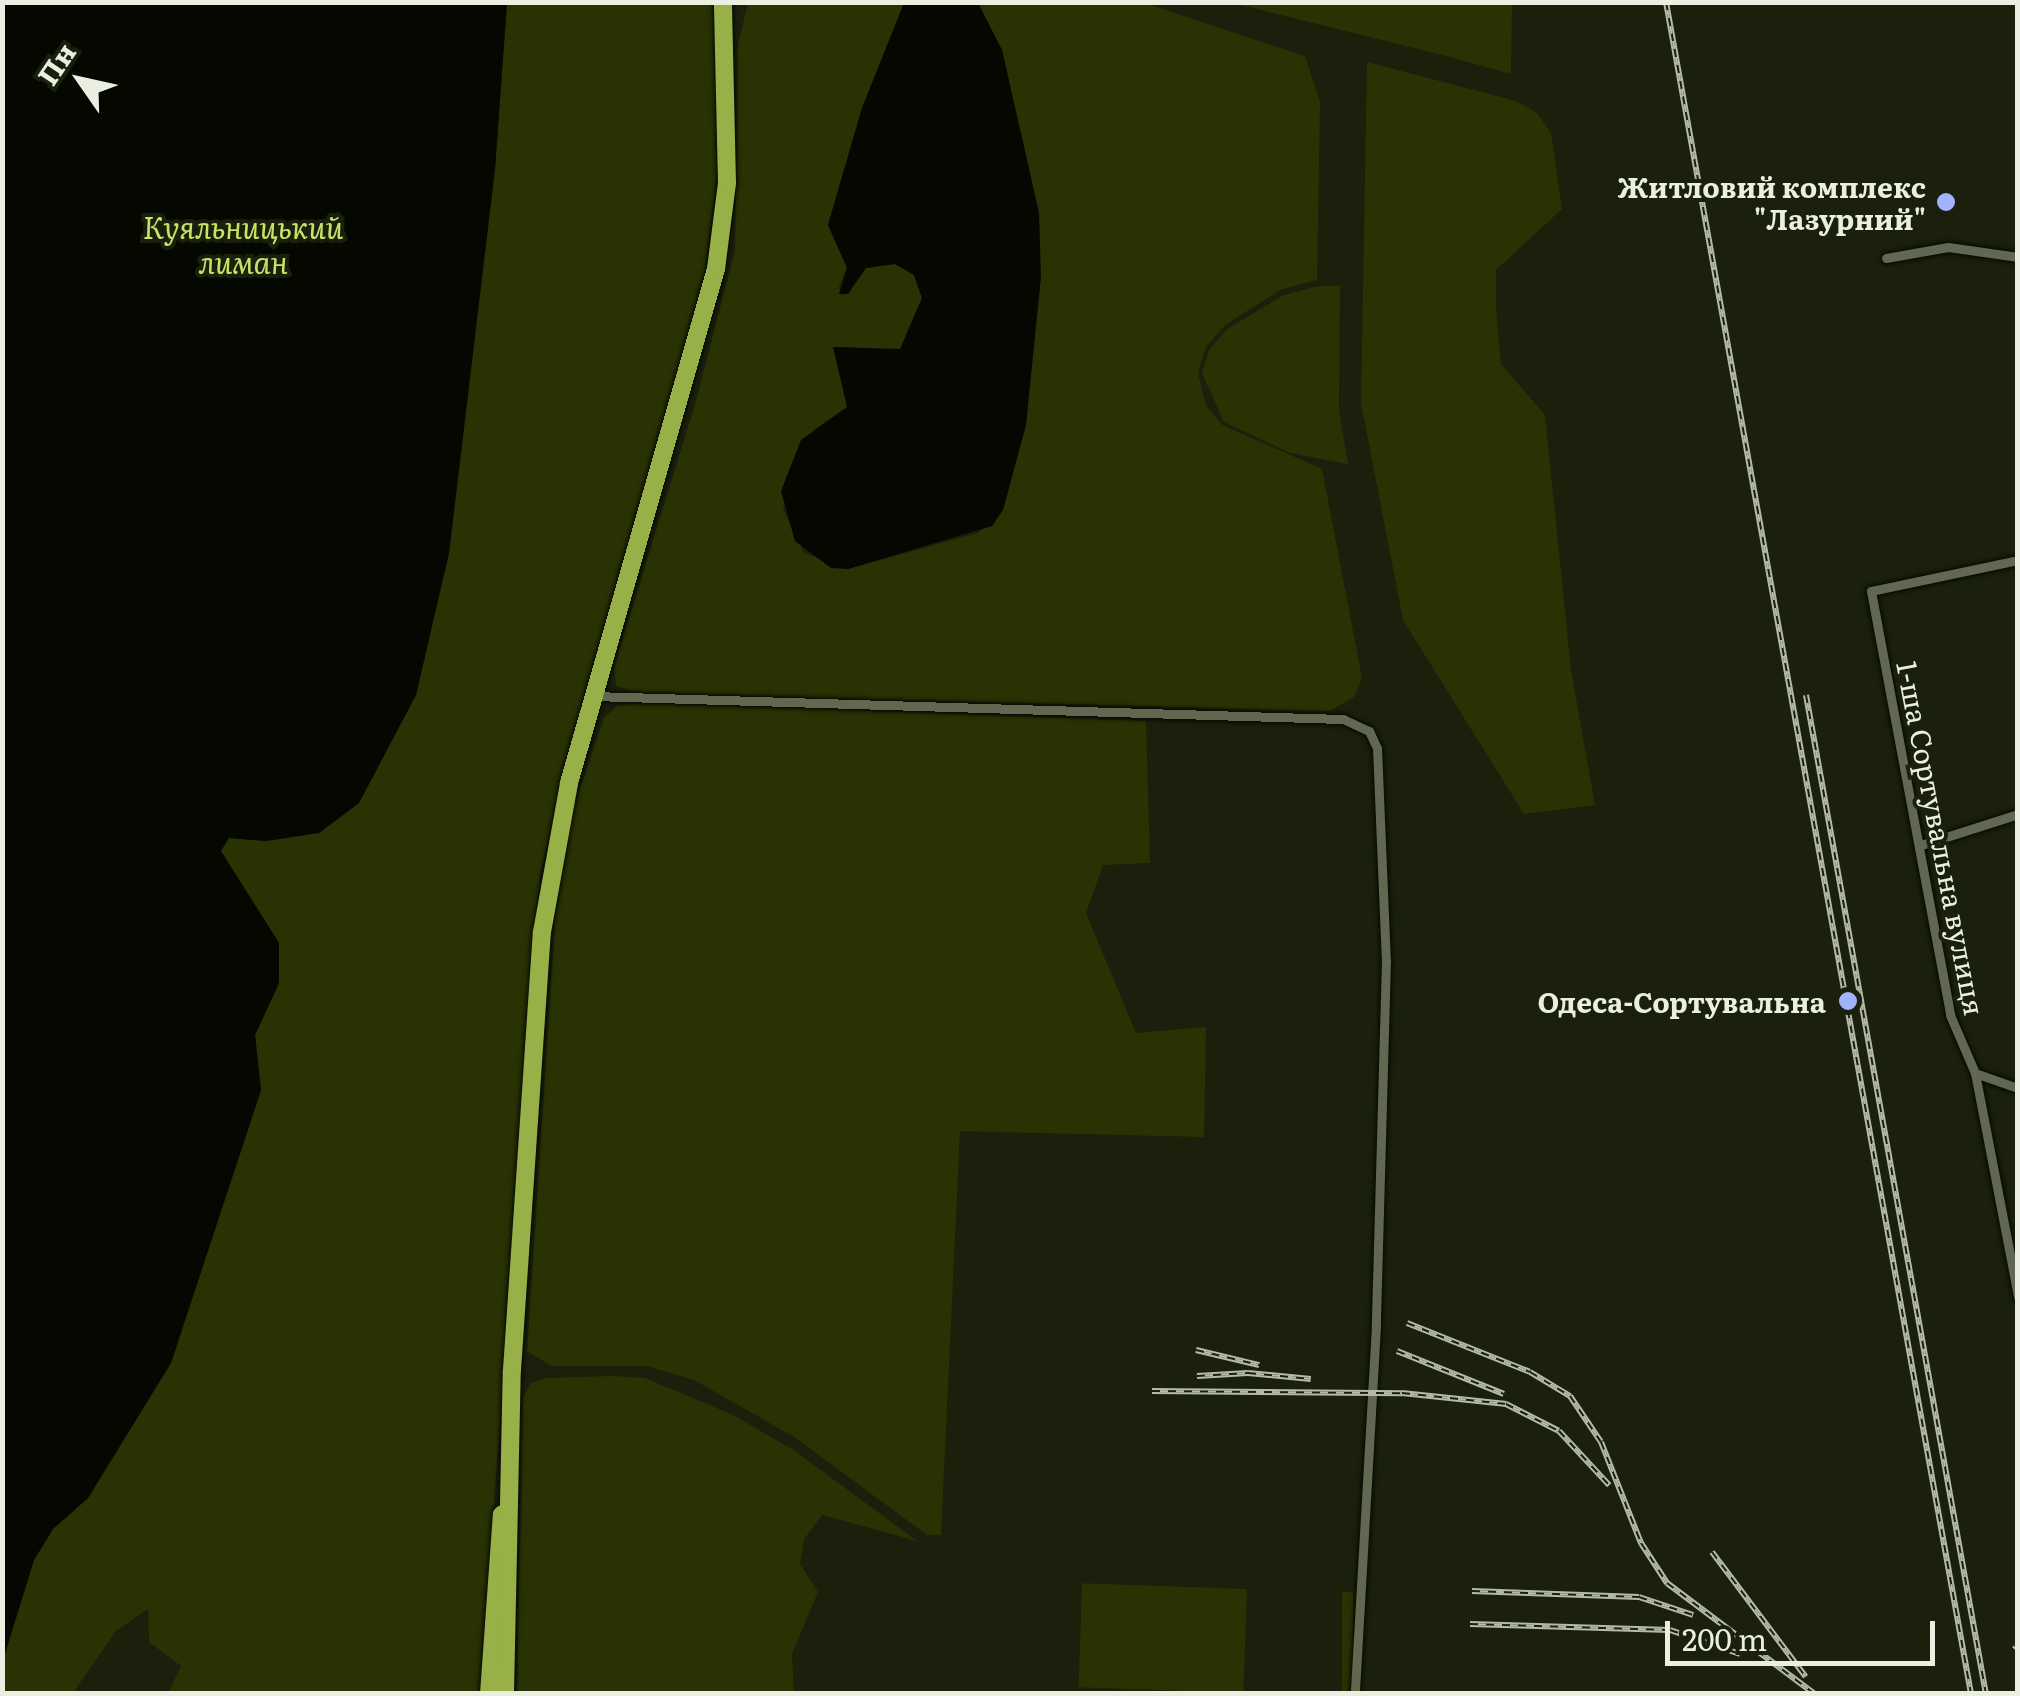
<!DOCTYPE html>
<meta charset="utf-8">
<style>
body{margin:0}
#map{position:relative;width:2020px;height:1696px;overflow:hidden;background:#1a200b;font-family:Literata,serif}
div>[style]{position:absolute}
[style*='--x']{left:calc(var(--x)*1px);top:calc(var(--y)*1px);width:calc(var(--w)*1px);rotate:calc(var(--a)*1deg)}
.green>*{inset:0;background:#293202;transform-origin:0 0}
.water>*{inset:0;background:#040800}
.roads{filter:drop-shadow(0 0 2px #060900) drop-shadow(0 0 2px #060900)}
.street>*{height:9px;margin:-4.5px;padding:0 4.5px;transform-origin:4.5px;border-radius:4.5px;background:#616750}
.highway>*{height:18px;margin:-9px;padding:0 9px;transform-origin:9px;border-radius:9px;background:#98b048}
.rail>*{height:6px;margin-top:-3px;transform-origin:0;background:repeating-linear-gradient(90deg,#1a200b 0 8px,#b5baaa 0 16px);box-sizing:border-box;border-block:2px solid #b5baaa}
.dots>*{width:28px;height:28px;translate:-50% -50%;box-sizing:border-box;border:5px solid #1a200b;border-radius:50%}
span{translate:-50% -50%;white-space:nowrap;text-align:center;line-height:1.15;-webkit-text-stroke:8px #1a200b;paint-order:stroke}
.poi-label{font-size:28px;color:#eaefe1;font-weight:700}
.right{translate:-100% -50%;text-align:right}
.street-label{font-size:28px;color:#eaefe1}
.water-label{font-size:30px;color:#c5e366;font-style:italic}
.frame{position:absolute;inset:0;border:5px solid #eaefe1;pointer-events:none}
.north{position:absolute;left:30px;top:30px;width:100px;height:100px;-webkit-text-stroke:8px #1a200b;paint-order:stroke;rotate:304deg;font-size:28px;font-weight:700;line-height:40px;text-align:center;color:#eaefe1}
.north::after{content:'';display:block;margin:auto;width:35px;height:45px;background:#eaefe1;clip-path:polygon(50% 0,100% 100%,50% 72%,0 100%)}
.scale{position:absolute;left:1665px;top:1621px;width:270px;height:45px;box-sizing:border-box;border:5px solid #eaefe1;border-top:0;padding-left:12px;font-size:30px;line-height:35px;white-space:nowrap;color:#eaefe1;-webkit-text-stroke:8px #1a200b;paint-order:stroke}
</style>
<div id="map">
<div class="green">
<i style="clip-path:polygon(507px 3px,713px 3px,720px 147px,703px 288px,573px 733px,540px 875px,480px 1693px,168px 1693px,181px 1666px,149px 1642px,148px 1609px,116px 1631px,73px 1693px,3px 1694px,3px 1660px,34px 1560px,53px 1529px,88px 1498px,171px 1363px,261px 1090px,255px 1035px,279px 983px,279px 943px,220px 852px,229px 838px,266px 841px,319px 833px,359px 803px,416px 695px,449px 553px,495px 169px)"></i>
<i style="clip-path:polygon(748px 3px,904px 3px,862px 108px,828px 225px,847px 268px,839px 286px,842px 296px,866px 268px,895px 264px,914px 275px,922px 298px,900px 350px,834px 347px,847px 407px,815px 429px,783px 509px,804px 553px,848px 569px,978px 533px,1003px 510px,1025px 425px,1039px 213px,1002px 50px,978px 3px,1144px 3px,1305px 56px,1320px 102px,1317px 280px,1282px 289px,1225px 325px,1206px 347px,1198px 373px,1206px 405px,1222px 425px,1322px 469px,1362px 678px,1354px 697px,1330px 711px,636px 693px,616px 686px,614px 667px,696px 401px,735px 250px,738px 44px)"></i>
<i style="clip-path:polygon(1233px 3px,1512px 3px,1511px 74px,1446px 56px)"></i>
<i style="clip-path:polygon(1367px 62px,1516px 101px,1537px 113px,1551px 133px,1562px 209px,1496px 270px,1496px 307px,1501px 364px,1545px 415px,1571px 670px,1595px 805px,1524px 814px,1403px 620px,1361px 403px)"></i>
<i style="clip-path:polygon(1318px 286px,1340px 286px,1339px 411px,1348px 464px,1290px 453px,1224px 422px,1202px 373px,1209px 350px,1227px 329px,1284px 295px)"></i>
<i style="clip-path:polygon(650px 703px,1146px 721px,1150px 863px,1103px 865px,1086px 913px,1136px 1033px,1206px 1027px,1204px 1137px,960px 1131px,941px 1535px,927px 1535px,796px 1438px,694px 1380px,647px 1366px,552px 1366px,527px 1351px,556px 907px,567px 828px,604px 718px,618px 705px)"></i>
<i style="clip-path:polygon(614px 1376px,645px 1378px,731px 1414px,795px 1451px,917px 1541px,822px 1515px,804px 1539px,800px 1564px,818px 1592px,792px 1654px,794px 1693px,517px 1693px,523px 1397px,531px 1383px,546px 1378px)"></i>
<i style="left:1247px;top:1589px;width:104px;height:165px;rotate:92deg"></i>
<i style="left:1342px;top:1592px;width:11px;height:101px"></i>
</div>
<div class="water">
<i style="clip-path:polygon(3px 2px,507px 3px,495px 169px,449px 553px,416px 695px,359px 803px,319px 833px,266px 841px,229px 838px,221px 851px,279px 943px,279px 983px,255px 1035px,261px 1090px,171px 1363px,88px 1498px,53px 1529px,34px 1560px,3px 1660px)"></i>
<i style="clip-path:polygon(904px 3px,978px 3px,1002px 50px,1039px 213px,1041px 277px,1026px 425px,1003px 510px,992px 526px,848px 569px,831px 568px,795px 541px,781px 491px,801px 440px,847px 407px,833px 347px,900px 349px,922px 298px,914px 275px,895px 264px,866px 268px,848px 294px,839px 294px,847px 268px,828px 225px,862px 108px)"></i>
</div>
<div class="roads">
<div class="street">
<i style="--x:1886;--y:258;--w:63;--a:-10.1"></i>
<i style="--x:1948;--y:247;--w:71;--a:8.1"></i>
<i style="--x:2018;--y:560;--w:150;--a:168.1"></i>
<i style="--x:1871;--y:591;--w:431;--a:79.4"></i>
<i style="--x:1950;--y:1015;--w:63;--a:66.7"></i>
<i style="--x:1975;--y:1073;--w:228;--a:79.1"></i>
<i style="--x:593;--y:696;--w:750;--a:1.76"></i>
<i style="--x:1343;--y:719;--w:29;--a:25"></i>
<i style="--x:1369;--y:731;--w:19;--a:65"></i>
<i style="--x:1377;--y:748;--w:212;--a:87.6"></i>
<i style="--x:1386;--y:960;--w:366;--a:91.6"></i>
<i style="--x:1376;--y:1326;--w:369;--a:93.3"></i>
<i style="--x:1921;--y:845;--w:102;--a:-17.7"></i>
<i style="--x:1975;--y:1073;--w:46;--a:19.2"></i>
</div>
<div class="highway">
<i style="--x:489;--y:1694;--w:180;--a:-85.9"></i>
<i style="--x:505;--y:1694;--w:324;--a:-88.8"></i>
<i style="--x:512;--y:1370;--w:439;--a:-86.1"></i>
<i style="--x:542;--y:932;--w:151;--a:-79.7"></i>
<i style="--x:569;--y:783;--w:535;--a:-74.04"></i>
<i style="--x:716;--y:269;--w:87;--a:-82.7"></i>
<i style="--x:727;--y:183;--w:181;--a:-91.3"></i>
</div>
</div>
<div class="rail">
<i style="--x:1666;--y:2;--w:1719;--a:79.78"></i>
<i style="--x:1806;--y:695;--w:1015;--a:79.79"></i>
<i style="--x:1407;--y:1323;--w:132;--a:21.7"></i>
<i style="--x:1530;--y:1372;--w:47;--a:31"></i>
<i style="--x:1570;--y:1396;--w:55;--a:56"></i>
<i style="--x:1601;--y:1442;--w:109;--a:68.4"></i>
<i style="--x:1641;--y:1543;--w:48;--a:57"></i>
<i style="--x:1667;--y:1583;--w:185;--a:36.9"></i>
<i style="--x:1196;--y:1350;--w:65;--a:13.4"></i>
<i style="--x:1397;--y:1351;--w:115;--a:21.9"></i>
<i style="--x:1197;--y:1376;--w:51;--a:-3.4"></i>
<i style="--x:1248;--y:1373;--w:63;--a:5.4"></i>
<i style="--x:1152;--y:1391;--w:250;--a:0.5"></i>
<i style="--x:1402;--y:1393;--w:105;--a:6"></i>
<i style="--x:1506;--y:1404;--w:59;--a:27"></i>
<i style="--x:1559;--y:1431;--w:74;--a:47.2"></i>
<i style="--x:1712;--y:1552;--w:156;--a:53.1"></i>
<i style="--x:1472;--y:1591;--w:167;--a:2.1"></i>
<i style="--x:1639;--y:1597;--w:57;--a:18.4"></i>
<i style="--x:1470;--y:1624;--w:200;--a:1.7"></i>
<i style="--x:1670;--y:1630;--w:74;--a:18.9"></i>
<i style="--x:2014;--y:1645;--w:5;--a:37"></i>
</div>
<div class="dots">
<i style="left:1946px;top:202px;background:#a0b3fd"></i>
<i style="left:1848px;top:1001px;background:#a0b3fd"></i>
</div>
<div class="poi-label">
<span class="right" style="left:1926px;top:202px">Житловий комплекс<br>"Лазурний"</span>
<span class="right" style="left:1826px;top:1001px">Одеса-Сортувальна</span>
</div>
<div class="street-label">
<span style="left:1942px;top:838px;rotate:79deg">1-ша Сортувальна вулиця</span>
</div>
<div class="water-label">
<span style="left:243px;top:243px">Куяльницький<br>лиман</span>
</div>
<div class="frame"></div>
<div class="north">Пн</div>
<div class="scale">200 m</div>
</div>
